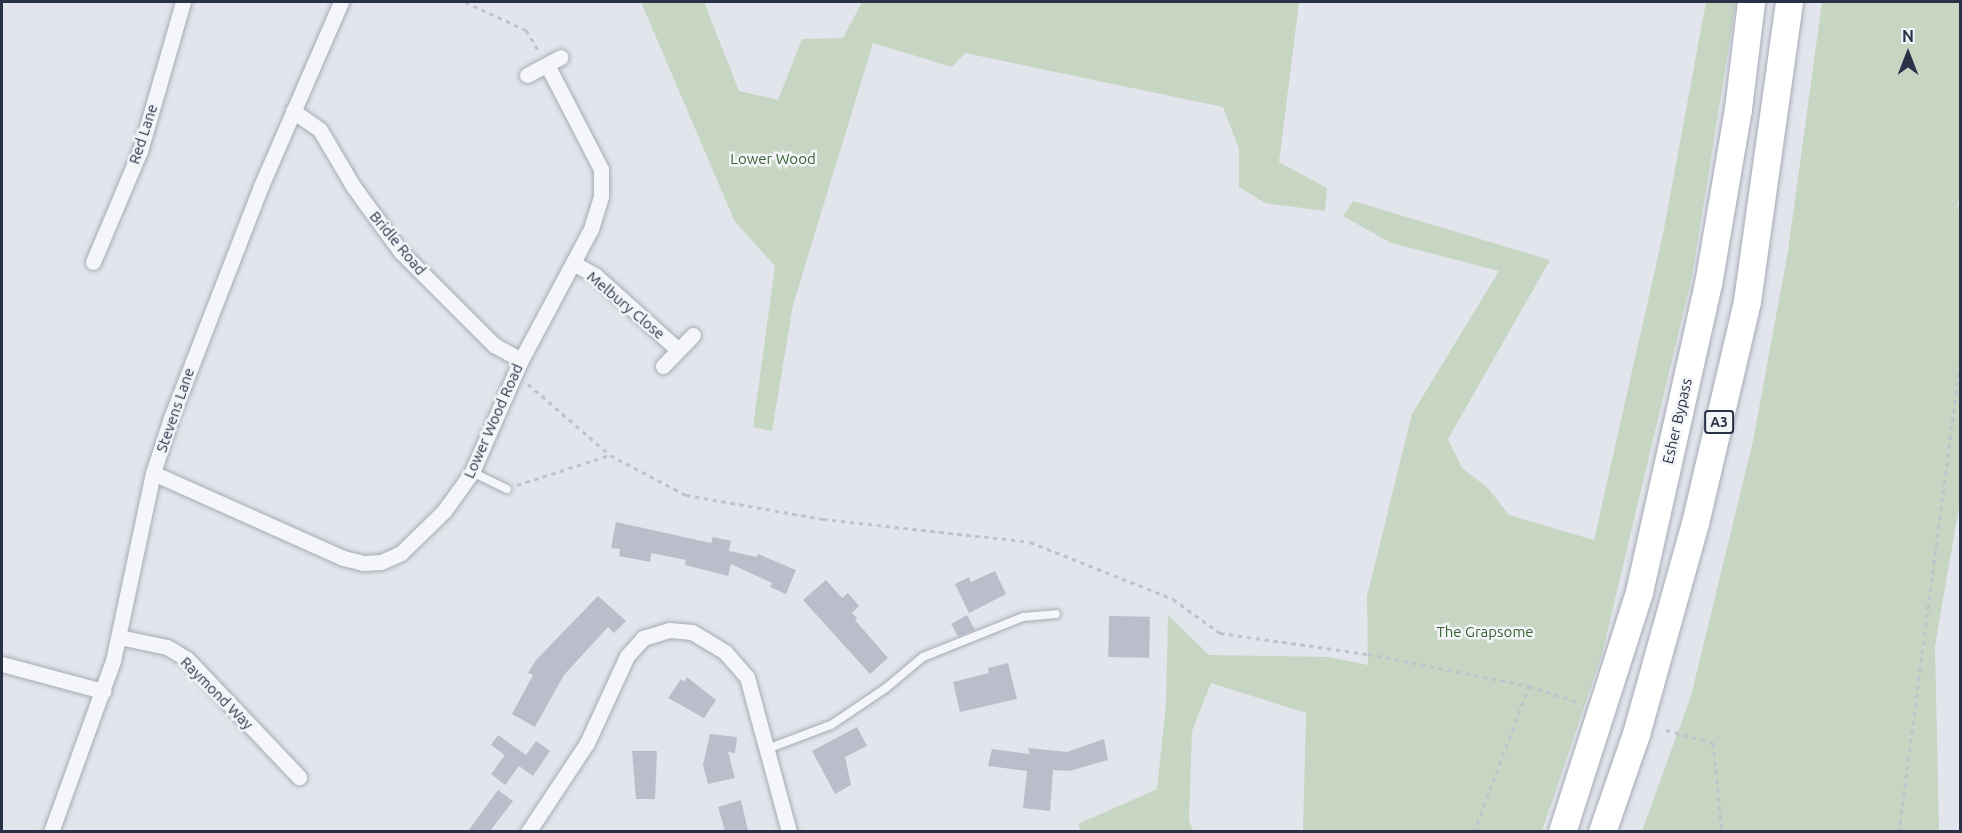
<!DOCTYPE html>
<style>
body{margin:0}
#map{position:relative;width:1962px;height:833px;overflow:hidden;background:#e2e5eb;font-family:Ubuntu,sans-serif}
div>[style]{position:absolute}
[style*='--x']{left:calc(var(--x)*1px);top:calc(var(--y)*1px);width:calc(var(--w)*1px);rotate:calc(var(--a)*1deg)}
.green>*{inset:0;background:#c6d6c2}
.building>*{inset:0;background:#b9beca;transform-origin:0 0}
.path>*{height:3px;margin-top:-1.5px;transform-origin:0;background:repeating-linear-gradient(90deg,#c0c3ca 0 4.5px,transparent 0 9px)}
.roads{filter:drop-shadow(0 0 2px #a6abb6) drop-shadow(0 0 2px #a6abb6)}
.lane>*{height:8px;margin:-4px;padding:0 4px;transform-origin:4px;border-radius:4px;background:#f5f6f9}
.street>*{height:15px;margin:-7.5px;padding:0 7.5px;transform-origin:7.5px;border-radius:7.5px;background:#f5f6f9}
.highway>*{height:27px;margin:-13.5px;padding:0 13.5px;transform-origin:13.5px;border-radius:13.5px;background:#fff}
span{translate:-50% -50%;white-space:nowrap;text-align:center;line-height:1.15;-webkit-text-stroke:5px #f2f4f8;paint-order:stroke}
.shield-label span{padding:2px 4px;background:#f2f4f8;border:2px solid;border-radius:4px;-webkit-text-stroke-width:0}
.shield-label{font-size:14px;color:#283145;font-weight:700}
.street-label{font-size:15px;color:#283145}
.park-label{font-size:15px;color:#3b6234}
.frame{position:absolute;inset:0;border:3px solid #283145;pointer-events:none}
.north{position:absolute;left:1878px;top:24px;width:60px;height:60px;-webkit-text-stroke:4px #f2f4f8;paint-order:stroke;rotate:0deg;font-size:16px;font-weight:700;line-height:24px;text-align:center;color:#283145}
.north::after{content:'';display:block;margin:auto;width:21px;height:27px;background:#283145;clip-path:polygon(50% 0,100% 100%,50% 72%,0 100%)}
</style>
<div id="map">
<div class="green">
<i style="clip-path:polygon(641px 2px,704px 2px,739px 91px,778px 100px,802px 39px,843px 38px,862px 2px,1299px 2px,1279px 162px,1327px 188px,1325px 211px,1265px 203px,1239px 187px,1239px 149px,1223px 107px,965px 53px,952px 67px,873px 43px,793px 305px,772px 431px,753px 427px,775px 266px,735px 222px)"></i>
<i style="clip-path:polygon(1706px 2px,1736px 2px,1692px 276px,1602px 654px,1542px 831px,1303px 831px,1306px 713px,1211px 683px,1192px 731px,1189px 820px,1193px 831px,1081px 831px,1078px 824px,1157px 789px,1166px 704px,1168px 615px,1209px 655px,1328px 657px,1368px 665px,1367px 596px,1412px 414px,1499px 271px,1391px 243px,1343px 216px,1353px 201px,1550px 260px,1448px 439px,1462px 468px,1488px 488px,1509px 515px,1594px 540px,1663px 234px)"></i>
<i style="clip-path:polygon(1822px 2px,1960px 2px,1960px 198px,1954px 210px,1960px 202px,1960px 501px,1935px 646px,1939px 831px,1642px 831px,1691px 696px,1753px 441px,1788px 251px)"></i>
</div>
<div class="building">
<i style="clip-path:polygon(616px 522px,711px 543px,713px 537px,731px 541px,729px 551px,757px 557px,758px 554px,796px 570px,786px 594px,770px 587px,772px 583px,731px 564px,728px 576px,685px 565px,686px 560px,651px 553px,650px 562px,619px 556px,620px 549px,611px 548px)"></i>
<i style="clip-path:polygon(995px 571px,1006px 594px,969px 613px,955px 584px,969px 577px,971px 582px)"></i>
<i style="clip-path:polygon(826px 580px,842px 598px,848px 593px,859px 606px,852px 613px,857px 618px,855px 620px,888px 658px,870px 674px,803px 600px)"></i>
<i style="clip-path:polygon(598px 596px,626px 621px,614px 633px,608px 627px,564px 675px,535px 727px,512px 714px,533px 675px,528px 673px,536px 660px)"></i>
<i style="clip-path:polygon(967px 615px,975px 630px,958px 636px,951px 624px)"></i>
<i style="left:1109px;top:616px;width:41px;height:41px;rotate:1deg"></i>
<i style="clip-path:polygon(1008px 663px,1017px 699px,960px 712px,953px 682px,989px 673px,988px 668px)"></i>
<i style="clip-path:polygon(687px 677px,716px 700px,704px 718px,668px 698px,681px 679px,684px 682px)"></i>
<i style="clip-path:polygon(857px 727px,867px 746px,845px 757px,851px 785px,835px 794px,812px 751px)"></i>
<i style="clip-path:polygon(710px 734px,737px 737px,735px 753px,728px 752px,735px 778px,708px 784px,703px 765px)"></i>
<i style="clip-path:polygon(498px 735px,526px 755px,536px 741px,550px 751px,533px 776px,519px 766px,505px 785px,491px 774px,505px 755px,491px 745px)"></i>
<i style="clip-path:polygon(1104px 739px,1108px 760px,1069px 771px,1053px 770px,1050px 811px,1023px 808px,1027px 771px,988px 766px,992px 749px,1030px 754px,1028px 748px,1067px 752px)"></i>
<i style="clip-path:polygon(632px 751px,657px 751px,655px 799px,636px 799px)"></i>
<i style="clip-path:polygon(498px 790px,513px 801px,490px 831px,468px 831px)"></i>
<i style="clip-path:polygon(741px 800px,748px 831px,725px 831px,718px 807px)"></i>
</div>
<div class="path">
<i style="--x:465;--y:2;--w:67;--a:24.7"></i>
<i style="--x:526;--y:30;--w:27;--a:59"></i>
<i style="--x:528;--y:384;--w:108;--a:40.9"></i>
<i style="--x:610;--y:455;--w:86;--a:27.8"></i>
<i style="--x:686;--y:495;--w:139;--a:9.9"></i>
<i style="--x:823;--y:519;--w:208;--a:6.3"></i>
<i style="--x:1030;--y:542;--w:154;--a:21.7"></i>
<i style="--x:1173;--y:599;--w:58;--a:35.9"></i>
<i style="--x:1220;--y:633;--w:149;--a:8.1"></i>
<i style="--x:1368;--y:654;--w:164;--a:11.2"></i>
<i style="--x:1529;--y:686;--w:54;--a:18.4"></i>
<i style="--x:517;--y:485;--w:98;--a:-17.9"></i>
<i style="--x:1666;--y:730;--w:49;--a:15.5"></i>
<i style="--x:1713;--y:743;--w:89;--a:84.2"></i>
<i style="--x:1474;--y:832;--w:156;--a:-69.4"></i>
<i style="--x:1899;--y:832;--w:473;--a:-82.6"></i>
</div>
<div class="roads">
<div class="lane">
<i style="--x:472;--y:472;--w:39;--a:26"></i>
<i style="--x:767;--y:749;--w:68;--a:-20.6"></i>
<i style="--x:831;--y:725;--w:66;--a:-33.9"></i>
<i style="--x:886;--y:688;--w:48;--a:-40"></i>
<i style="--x:923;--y:657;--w:108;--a:-21.8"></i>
<i style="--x:1023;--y:617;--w:33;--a:-5"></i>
</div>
<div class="street">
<i style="--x:527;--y:75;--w:38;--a:-28"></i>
<i style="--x:293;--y:111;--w:33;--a:35"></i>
<i style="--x:320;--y:130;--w:65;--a:59.5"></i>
<i style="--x:353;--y:186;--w:82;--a:54"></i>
<i style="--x:401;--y:252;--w:132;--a:45"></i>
<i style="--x:494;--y:345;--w:31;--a:29"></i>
<i style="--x:93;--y:262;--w:121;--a:-67.1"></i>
<i style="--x:140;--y:151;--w:155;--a:-73.9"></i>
<i style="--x:573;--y:263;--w:26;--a:29"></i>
<i style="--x:596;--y:276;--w:109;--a:42"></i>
<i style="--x:663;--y:366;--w:43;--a:-45.9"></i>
<i style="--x:153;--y:473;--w:208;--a:24.1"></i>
<i style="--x:343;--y:558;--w:21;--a:14"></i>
<i style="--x:363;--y:563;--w:18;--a:-3"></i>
<i style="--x:381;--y:562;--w:22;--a:-24"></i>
<i style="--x:401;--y:553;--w:60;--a:-44.3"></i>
<i style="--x:444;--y:511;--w:48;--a:-54.3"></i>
<i style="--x:472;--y:472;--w:122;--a:-66.4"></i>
<i style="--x:521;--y:360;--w:149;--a:-61.9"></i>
<i style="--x:591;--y:229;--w:34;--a:-73"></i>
<i style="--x:601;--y:196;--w:27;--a:-90"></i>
<i style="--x:601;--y:169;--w:117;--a:-117.4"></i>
<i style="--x:119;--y:637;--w:49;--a:11.8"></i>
<i style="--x:167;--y:647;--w:23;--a:31"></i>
<i style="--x:187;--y:659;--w:163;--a:46.5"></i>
<i style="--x:2;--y:664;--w:105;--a:15"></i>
<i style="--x:51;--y:832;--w:182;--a:-70.1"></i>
<i style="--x:113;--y:661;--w:192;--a:-78"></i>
<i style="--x:153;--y:473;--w:58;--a:-71.9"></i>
<i style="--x:171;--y:418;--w:249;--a:-68.8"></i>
<i style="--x:261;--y:186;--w:201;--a:-66.5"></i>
<i style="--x:528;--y:832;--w:107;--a:-56.5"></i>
<i style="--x:587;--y:743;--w:96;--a:-65.3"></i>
<i style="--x:627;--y:656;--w:24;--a:-48"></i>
<i style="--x:643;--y:638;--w:27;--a:-17"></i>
<i style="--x:669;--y:630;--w:23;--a:5"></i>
<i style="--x:692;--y:632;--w:39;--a:31"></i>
<i style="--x:725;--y:652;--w:33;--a:49"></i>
<i style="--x:747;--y:677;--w:161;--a:74.8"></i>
</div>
<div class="highway">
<i style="--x:1562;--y:832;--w:252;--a:-72.2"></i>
<i style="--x:1639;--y:592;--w:316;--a:-77.4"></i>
<i style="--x:1708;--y:284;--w:178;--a:-80.3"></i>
<i style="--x:1738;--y:109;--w:108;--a:-83.1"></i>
<i style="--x:1602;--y:832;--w:104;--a:-70.9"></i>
<i style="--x:1636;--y:734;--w:219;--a:-74.4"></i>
<i style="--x:1695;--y:523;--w:228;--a:-76.8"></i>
<i style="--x:1747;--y:301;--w:302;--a:-82"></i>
</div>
</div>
<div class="shield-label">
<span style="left:1719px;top:422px">A3</span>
</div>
<div class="street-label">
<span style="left:143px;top:134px;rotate:-72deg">Red Lane</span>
<span style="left:398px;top:243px;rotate:50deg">Bridle Road</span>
<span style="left:626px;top:305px;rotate:40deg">Melbury Close</span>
<span style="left:175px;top:410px;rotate:-71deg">Stevens Lane</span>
<span style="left:493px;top:421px;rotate:-66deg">Lower Wood Road</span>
<span style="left:1677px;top:421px;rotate:-77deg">Esher Bypass</span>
<span style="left:217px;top:693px;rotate:45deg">Raymond Way</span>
</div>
<div class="park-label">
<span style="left:773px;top:159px">Lower Wood</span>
<span style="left:1485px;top:632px">The Grapsome</span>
</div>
<div class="frame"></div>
<div class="north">N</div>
</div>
